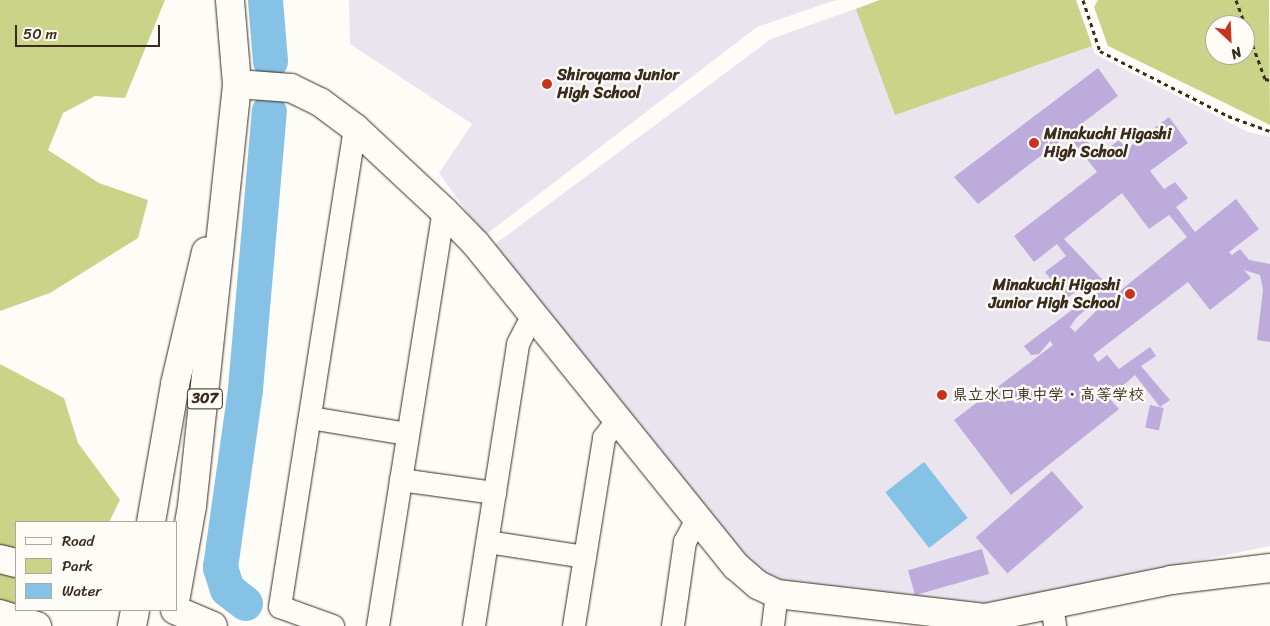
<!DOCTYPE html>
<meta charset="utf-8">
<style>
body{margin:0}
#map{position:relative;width:1270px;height:626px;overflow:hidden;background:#fdfcf7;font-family:Sriracha,"Klee One",sans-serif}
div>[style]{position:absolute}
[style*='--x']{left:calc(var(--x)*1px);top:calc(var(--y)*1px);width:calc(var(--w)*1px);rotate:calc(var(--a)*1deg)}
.built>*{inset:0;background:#eae4ef}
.green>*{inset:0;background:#c9d488}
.water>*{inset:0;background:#86c1e6;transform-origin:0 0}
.river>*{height:35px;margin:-17.5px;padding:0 17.5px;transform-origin:17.5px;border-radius:17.5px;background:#86c1e6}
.building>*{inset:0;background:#bdabdb;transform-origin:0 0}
.path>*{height:3px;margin-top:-1.5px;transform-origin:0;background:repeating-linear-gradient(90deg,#3b2a1e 0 4px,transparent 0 8px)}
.roads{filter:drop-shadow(0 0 1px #3b2a1e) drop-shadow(0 0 1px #3b2a1e)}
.street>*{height:22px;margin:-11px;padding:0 11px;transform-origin:11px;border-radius:11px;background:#fdfcf7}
.secondary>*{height:28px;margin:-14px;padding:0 14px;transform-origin:14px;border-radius:14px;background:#fdfcf7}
.highway>*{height:28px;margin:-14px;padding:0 14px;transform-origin:14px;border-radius:14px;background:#fdfcf7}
.dots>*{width:14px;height:14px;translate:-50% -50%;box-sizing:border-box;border:2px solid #fdfcf7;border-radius:50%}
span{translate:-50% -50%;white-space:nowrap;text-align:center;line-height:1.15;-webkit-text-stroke:5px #fdfcf7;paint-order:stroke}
.shield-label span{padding:1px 4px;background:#fdfcf7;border:1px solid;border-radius:4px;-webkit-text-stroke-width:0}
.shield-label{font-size:15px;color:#3b2a1e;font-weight:700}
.poi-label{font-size:16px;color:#3b2a1e;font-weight:700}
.left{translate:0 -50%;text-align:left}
.right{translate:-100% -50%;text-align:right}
.legend{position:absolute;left:15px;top:521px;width:162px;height:90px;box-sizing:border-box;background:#fdfcf7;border:1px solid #afa8a0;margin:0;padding:6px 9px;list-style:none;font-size:15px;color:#3b2a1e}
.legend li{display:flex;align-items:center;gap:10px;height:25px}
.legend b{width:25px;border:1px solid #afa8a0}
.north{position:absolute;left:1205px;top:15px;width:50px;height:50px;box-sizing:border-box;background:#fdfcf7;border:1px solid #afa8a0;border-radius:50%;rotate:155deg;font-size:14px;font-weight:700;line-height:20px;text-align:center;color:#3b2a1e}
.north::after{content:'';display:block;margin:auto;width:18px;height:22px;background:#c8321e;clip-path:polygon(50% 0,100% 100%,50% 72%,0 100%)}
.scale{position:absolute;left:15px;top:25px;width:145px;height:22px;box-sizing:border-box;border:2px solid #3b2a1e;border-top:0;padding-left:6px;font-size:15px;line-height:18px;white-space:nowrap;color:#3b2a1e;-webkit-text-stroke:4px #fdfcf7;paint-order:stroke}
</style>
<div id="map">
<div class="built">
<i style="clip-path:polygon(349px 0,836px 0,757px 27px,484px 236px,439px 173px,472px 124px,350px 44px)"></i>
<i style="clip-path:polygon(880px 0,1076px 0,1095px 54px,1248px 132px,1270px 137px,1270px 546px,973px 607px,785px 584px,753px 568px,494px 245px,771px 39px)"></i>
</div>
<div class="green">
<i style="clip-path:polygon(0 0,165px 0,125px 98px,95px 96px,63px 113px,48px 150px,99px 183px,148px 200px,138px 238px,50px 293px,0 311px)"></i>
<i style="clip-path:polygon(880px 0,1076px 0,1092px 46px,895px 115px,856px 9px)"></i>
<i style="clip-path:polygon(evenodd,1098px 0,1269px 0,1270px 125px,1108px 46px,1094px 7px,1098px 0,1215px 25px,1245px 25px,1245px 55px,1215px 55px,1215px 25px)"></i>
<i style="clip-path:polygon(0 364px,64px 398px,78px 443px,120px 500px,109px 522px,16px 522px,16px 610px,44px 610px,31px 626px,0 626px)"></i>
</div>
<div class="water">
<i style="left:924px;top:462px;width:71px;height:49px;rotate:52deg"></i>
</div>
<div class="river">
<i style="--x:265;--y:0;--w:61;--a:85.3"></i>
<i style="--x:245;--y:603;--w:23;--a:-142"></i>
<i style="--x:227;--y:589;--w:23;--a:-108"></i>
<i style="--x:220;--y:567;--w:180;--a:-82"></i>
<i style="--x:245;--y:389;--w:279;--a:-85.1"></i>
</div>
<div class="building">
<i style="clip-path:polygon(evenodd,1098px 68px,1118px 96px,1076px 128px,1099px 155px,1119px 140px,1127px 149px,1169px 117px,1188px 143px,1150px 171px,1164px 189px,1175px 182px,1188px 198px,1176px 207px,1195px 232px,1236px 199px,1259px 229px,1229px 252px,1232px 255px,1240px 249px,1249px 260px,1270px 264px,1270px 342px,1257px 340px,1263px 290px,1260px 275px,1244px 270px,1251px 278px,1210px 310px,1188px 282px,1093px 355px,1098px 362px,1107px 355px,1119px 369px,1150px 347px,1156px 356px,1141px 366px,1170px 400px,1160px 407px,1135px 375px,1109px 398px,1119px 409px,1011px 495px,954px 420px,1053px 345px,1050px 341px,1039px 354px,1031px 355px,1024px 346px,1096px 292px,1088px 282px,1066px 299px,1045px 272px,1066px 256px,1057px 244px,1034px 262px,1014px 236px,1097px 172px,1068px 135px,978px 204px,954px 177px,1098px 68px,1122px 193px,1149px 229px,1169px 215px,1187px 237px,1116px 294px,1064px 239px,1122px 193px,1098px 68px,1101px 297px,1105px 302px,1075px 332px,1070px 327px,1076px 318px,1101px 297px)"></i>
<i style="left:1150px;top:405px;width:14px;height:23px;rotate:12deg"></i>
<i style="left:1052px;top:471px;width:48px;height:101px;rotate:49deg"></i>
<i style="left:982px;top:549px;width:26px;height:77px;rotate:74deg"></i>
</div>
<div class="path">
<i style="--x:1083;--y:0;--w:54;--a:71.6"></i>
<i style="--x:1100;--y:51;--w:144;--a:26.9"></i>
<i style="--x:1228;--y:116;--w:45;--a:19.7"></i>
<i style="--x:1236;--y:0;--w:84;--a:69.8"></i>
<i style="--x:1265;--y:79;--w:5;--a:11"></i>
</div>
<div class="roads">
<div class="street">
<i style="--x:310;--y:418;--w:99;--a:9.3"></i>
<i style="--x:401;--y:480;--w:95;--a:7.9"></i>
<i style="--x:488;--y:542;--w:98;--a:8.8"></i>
<i style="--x:1052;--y:606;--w:20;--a:81"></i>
<i style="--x:333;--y:626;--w:56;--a:-160.3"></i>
<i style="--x:280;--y:607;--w:485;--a:-81.1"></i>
<i style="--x:378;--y:626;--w:420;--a:-81"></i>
<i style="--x:474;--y:626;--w:285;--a:-81.1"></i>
<i style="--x:518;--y:344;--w:31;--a:-63"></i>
<i style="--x:574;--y:626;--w:190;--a:-80.9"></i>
<i style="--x:604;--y:438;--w:23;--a:-52"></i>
<i style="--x:673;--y:626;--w:85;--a:-81.9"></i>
<i style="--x:685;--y:542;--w:26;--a:-62"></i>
<i style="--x:773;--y:626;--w:32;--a:-83"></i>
</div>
<div class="secondary">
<i style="--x:237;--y:84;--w:54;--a:4.2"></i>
<i style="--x:291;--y:88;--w:32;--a:26"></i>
<i style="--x:320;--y:102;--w:44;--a:36.6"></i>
<i style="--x:355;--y:128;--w:122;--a:43"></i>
<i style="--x:444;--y:211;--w:46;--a:45.9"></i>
<i style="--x:476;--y:244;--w:414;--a:51.1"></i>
<i style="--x:736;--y:566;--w:29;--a:41"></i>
<i style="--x:758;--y:585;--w:21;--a:25"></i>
<i style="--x:777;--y:594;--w:209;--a:6.6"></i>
<i style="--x:985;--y:618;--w:190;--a:-11.5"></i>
<i style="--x:1171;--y:580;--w:100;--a:-6.9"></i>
</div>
<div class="highway">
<i style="--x:151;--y:522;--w:140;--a:-80.1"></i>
<i style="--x:175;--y:384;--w:136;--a:-76.8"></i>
<i style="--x:0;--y:559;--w:16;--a:14"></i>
<i style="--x:176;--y:596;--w:91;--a:-79.9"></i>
<i style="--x:192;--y:506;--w:424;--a:-83.9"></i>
<i style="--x:237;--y:84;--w:84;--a:-94.8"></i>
<i style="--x:175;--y:610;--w:41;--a:22.8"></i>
<i style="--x:0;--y:614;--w:39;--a:18"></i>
<i style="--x:132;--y:626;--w:16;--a:-79"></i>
</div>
</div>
<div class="dots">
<i style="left:547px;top:84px;background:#c8321e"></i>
<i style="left:1034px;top:143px;background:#c8321e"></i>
<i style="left:1130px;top:294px;background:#c8321e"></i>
<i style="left:942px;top:395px;background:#c8321e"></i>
</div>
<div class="shield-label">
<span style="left:205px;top:399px">307</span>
</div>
<div class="poi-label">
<span class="left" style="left:557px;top:84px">Shiroyama Junior<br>High School</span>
<span class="left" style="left:1044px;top:143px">Minakuchi Higashi<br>High School</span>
<span class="right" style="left:1120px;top:294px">Minakuchi Higashi<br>Junior High School</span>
<span class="left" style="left:952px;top:395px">県立水口東中学・高等学校</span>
</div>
<ul class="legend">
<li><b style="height:6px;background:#fdfcf7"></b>Road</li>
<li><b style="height:14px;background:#c9d488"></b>Park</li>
<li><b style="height:14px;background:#86c1e6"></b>Water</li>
</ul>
<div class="north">N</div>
<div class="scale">50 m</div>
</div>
